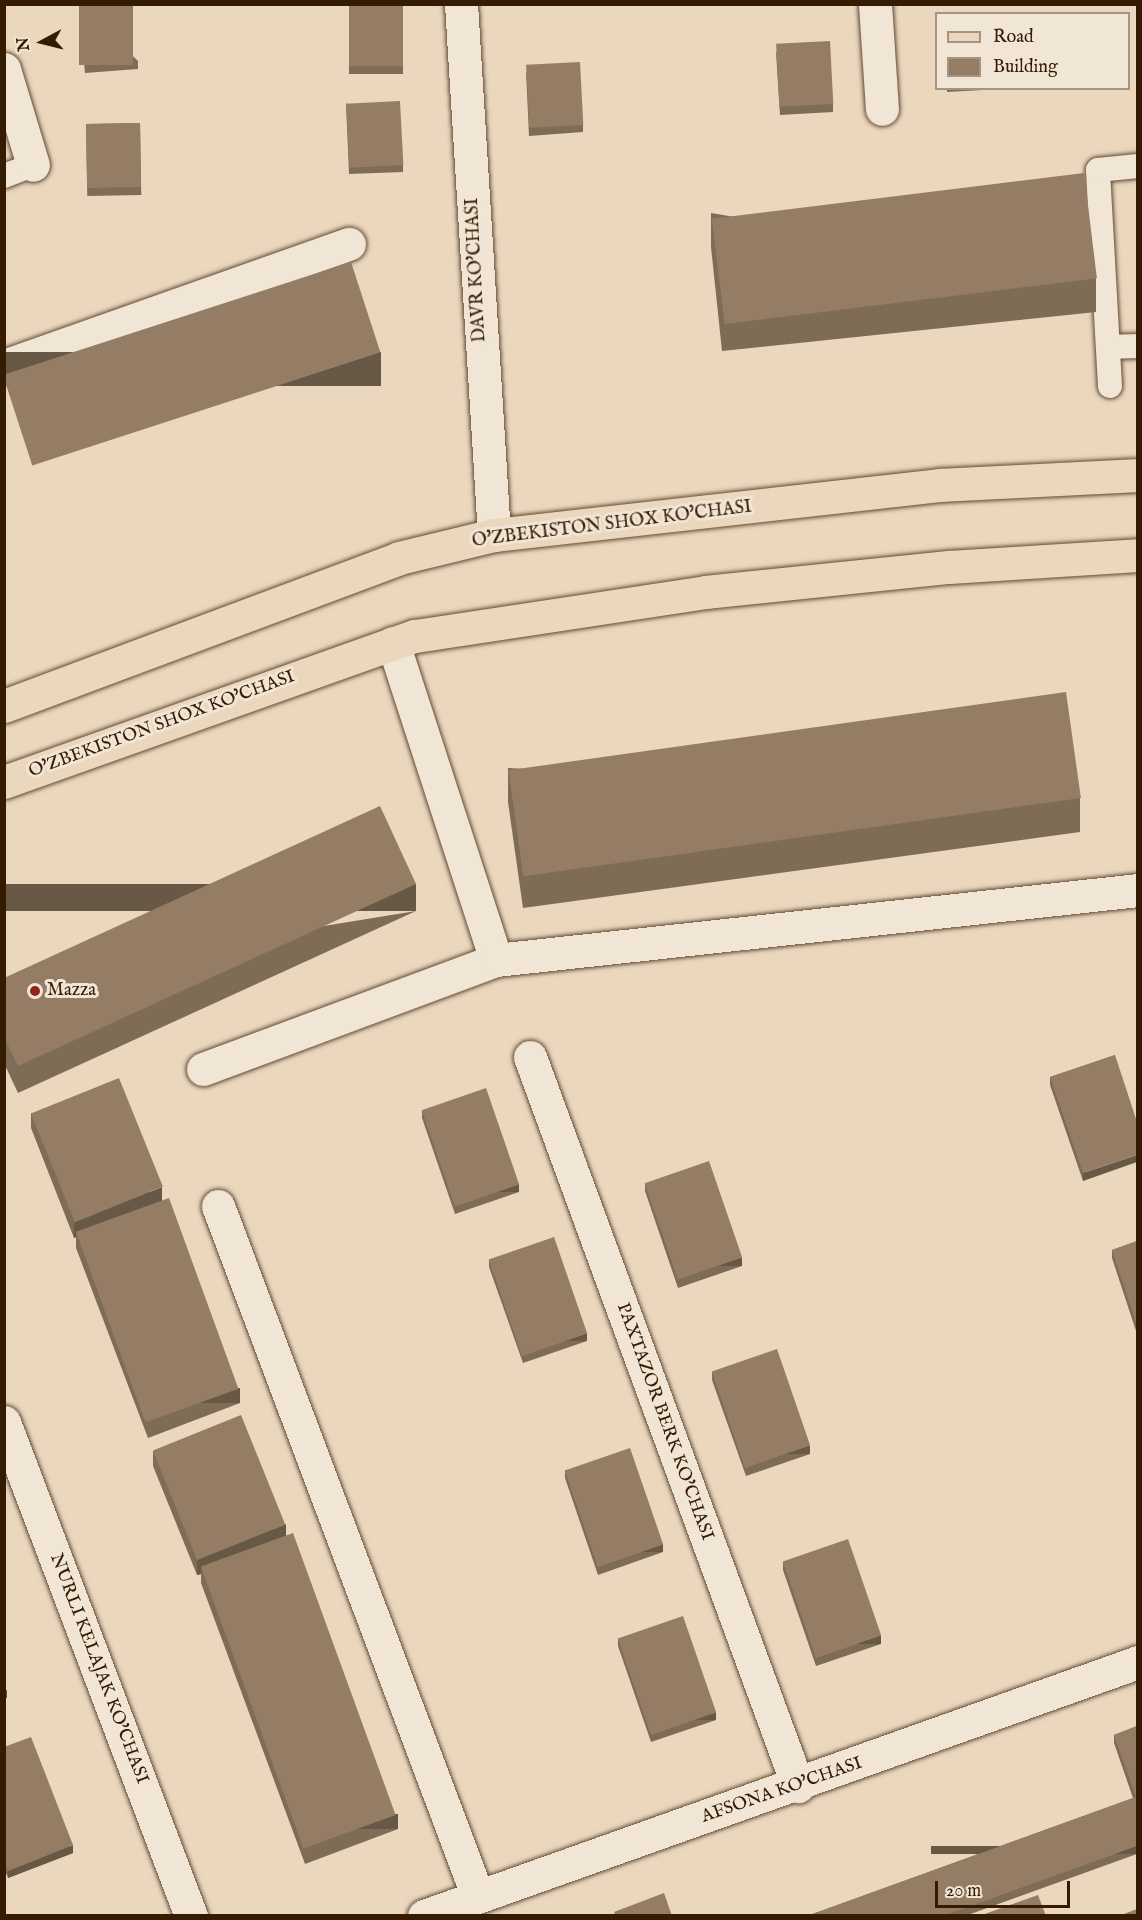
<!DOCTYPE html>
<style>
body{margin:0}
#map{position:relative;width:1142px;height:1920px;overflow:hidden;background:#ead7be;font-family:"IM FELL English",serif}
div>[style]{position:absolute}
[style*='--x']{left:calc(var(--x)*1px);top:calc(var(--y)*1px);width:calc(var(--w)*1px);rotate:calc(var(--a)*1deg)}
.roads{filter:drop-shadow(0 0 2px #634a32) drop-shadow(0 0 2px #634a32)}
.lane>*{height:24px;margin:-12px;padding:0 12px;transform-origin:12px;border-radius:12px;background:#f1e5d5}
.street>*{height:33px;margin:-16.5px;padding:0 16.5px;transform-origin:16.5px;border-radius:16.5px;background:#f1e5d5}
.primary>*{height:33px;margin:-16.5px;padding:0 16.5px;transform-origin:16.5px;border-radius:16.5px;background:#ead7be}
.wall>*{inset:0;background:#7f6c56;transform-origin:0 0}
.shaded-wall>*{inset:0;background:#685846;transform-origin:0 0}
.building>*{inset:0;background:#947d64;transform-origin:0 0}
.dots>*{width:16px;height:16px;translate:-50% -50%;box-sizing:border-box;border:3px solid #f1e5d5;border-radius:50%}
span{translate:-50% -50%;white-space:nowrap;text-align:center;line-height:1.15;-webkit-text-stroke:6px #f1e5d5;paint-order:stroke}
.street-label{font-size:18px;color:#361b03}
.poi-label{font-size:18px;color:#361b03}
.left{translate:0 -50%;text-align:left}
.frame{position:absolute;inset:0;border:6px solid #361b03;pointer-events:none}
.legend{position:absolute;left:935px;top:12px;width:195px;height:78px;box-sizing:border-box;background:#f1e5d5;border:2px solid #a69481;margin:0;padding:8px 10px;list-style:none;font-size:18px;color:#361b03}
.legend li{display:flex;align-items:center;gap:12px;height:30px}
.legend b{width:30px;border:2px solid #a69481}
.north{position:absolute;left:12px;top:12px;width:60px;height:60px;-webkit-text-stroke:4px #f1e5d5;paint-order:stroke;rotate:263deg;font-size:16px;font-weight:700;line-height:24px;text-align:center;color:#361b03}
.north::after{content:'';display:block;margin:auto;width:21px;height:27px;background:#361b03;clip-path:polygon(50% 0,100% 100%,50% 72%,0 100%)}
.scale{position:absolute;left:935px;top:1881px;width:135px;height:27px;box-sizing:border-box;border:3px solid #361b03;border-top:0;padding-left:8px;font-size:18px;line-height:21px;white-space:nowrap;color:#361b03;-webkit-text-stroke:4px #f1e5d5;paint-order:stroke}
</style>
<div id="map">
<div class="roads">
<div class="lane">
<i style="--x:4;--y:176;--w:31;--a:-21"></i>
<i style="--x:1108;--y:347;--w:30;--a:-2"></i>
<i style="--x:1110;--y:386;--w:216;--a:-93.2"></i>
<i style="--x:1098;--y:170;--w:40;--a:-5.7"></i>
</div>
<div class="street">
<i style="--x:461;--y:4;--w:532;--a:86.44"></i>
<i style="--x:875;--y:4;--w:105;--a:86.2"></i>
<i style="--x:4;--y:69;--w:100;--a:73.2"></i>
<i style="--x:4;--y:366;--w:366;--a:-19.5"></i>
<i style="--x:393;--y:643;--w:333;--a:72"></i>
<i style="--x:530;--y:1057;--w:777;--a:69.82"></i>
<i style="--x:203;--y:1069;--w:313;--a:-20.4"></i>
<i style="--x:496;--y:960;--w:646;--a:-6.22"></i>
<i style="--x:218;--y:1206;--w:738;--a:69.38"></i>
<i style="--x:4;--y:1422;--w:528;--a:69.27"></i>
<i style="--x:424;--y:1916;--w:758;--a:-19.58"></i>
</div>
<div class="primary">
<i style="--x:4;--y:706;--w:422;--a:-20.5"></i>
<i style="--x:399;--y:558;--w:98;--a:-13.6"></i>
<i style="--x:494;--y:535;--w:449;--a:-6.4"></i>
<i style="--x:940;--y:485;--w:198;--a:-2.9"></i>
<i style="--x:4;--y:782;--w:436;--a:-19.6"></i>
<i style="--x:415;--y:636;--w:293;--a:-8.6"></i>
<i style="--x:705;--y:592;--w:245;--a:-5.9"></i>
<i style="--x:949;--y:567;--w:189;--a:-3.6"></i>
</div>
</div>
<div class="wall">
<i style="clip-path:polygon(79px 4px,138px 61px,138px 69px,85px 73px)"></i>
<i style="left:349px;top:4px;width:54px;height:70px"></i>
<i style="clip-path:polygon(776px 52px,833px 104px,833px 112px,780px 115px)"></i>
<i style="clip-path:polygon(526px 72px,583px 125px,583px 132px,529px 136px)"></i>
<i style="clip-path:polygon(947px 88px,1001px 88px,1001px 89px,947px 92px)"></i>
<i style="clip-path:polygon(346px 103px,403px 165px,403px 172px,349px 174px)"></i>
<i style="left:140px;top:123px;width:72px;height:54px;rotate:89deg"></i>
<i style="clip-path:polygon(711px 213px,1096px 278px,1096px 312px,722px 351px,711px 247px)"></i>
<i style="clip-path:polygon(508px 768px,1080px 798px,1080px 832px,523px 908px,508px 802px)"></i>
<i style="clip-path:polygon(416px 911px,18px 1093px,4px 1063px,4px 978px)"></i>
<i style="clip-path:polygon(1115px 1055px,1083px 1181px,1050px 1085px,1050px 1077px)"></i>
<i style="clip-path:polygon(422px 1110px,519px 1192px,455px 1214px,422px 1118px)"></i>
<i style="clip-path:polygon(31px 1113px,162px 1200px,240px 1403px,148px 1438px,76px 1248px,76px 1237px,74px 1238px,31px 1128px)"></i>
<i style="clip-path:polygon(645px 1184px,742px 1266px,678px 1288px,645px 1191px)"></i>
<i style="clip-path:polygon(1137px 1241px,1137px 1334px,1112px 1258px,1112px 1250px)"></i>
<i style="clip-path:polygon(489px 1259px,587px 1341px,523px 1363px,489px 1267px)"></i>
<i style="clip-path:polygon(712px 1372px,810px 1454px,746px 1476px,712px 1380px)"></i>
<i style="clip-path:polygon(153px 1451px,286px 1536px,398px 1829px,305px 1864px,201px 1583px,201px 1574px,197px 1575px,153px 1466px)"></i>
<i style="clip-path:polygon(565px 1470px,663px 1552px,598px 1575px,565px 1478px)"></i>
<i style="clip-path:polygon(783px 1562px,881px 1644px,816px 1666px,783px 1570px)"></i>
<i style="clip-path:polygon(618px 1638px,716px 1720px,651px 1742px,618px 1646px)"></i>
<i style="clip-path:polygon(1137px 1726px,1137px 1854px,965px 1916px,807px 1916px,1133px 1798px,1114px 1743px,1114px 1735px)"></i>
<i style="clip-path:polygon(4px 1747px,73px 1853px,8px 1878px,4px 1868px)"></i>
</div>
<div class="shaded-wall">
<i style="left:381px;top:352px;width:34px;height:397px;rotate:90deg"></i>
<i style="left:416px;top:884px;width:27px;height:438px;rotate:90deg"></i>
<i style="clip-path:polygon(1137px 1155px,1137px 1162px,1083px 1181px,1083px 1173px)"></i>
<i style="left:519px;top:1184px;width:8px;height:68px;rotate:90deg"></i>
<i style="clip-path:polygon(162px 1187px,162px 1202px,76px 1233px,76px 1237px,74px 1238px,74px 1223px)"></i>
<i style="left:742px;top:1258px;width:8px;height:68px;rotate:90deg"></i>
<i style="left:587px;top:1333px;width:8px;height:68px;rotate:90deg"></i>
<i style="left:240px;top:1388px;width:15px;height:98px;rotate:90deg"></i>
<i style="left:810px;top:1446px;width:8px;height:68px;rotate:90deg"></i>
<i style="clip-path:polygon(286px 1524px,286px 1539px,201px 1568px,201px 1574px,197px 1575px,197px 1560px)"></i>
<i style="left:663px;top:1544px;width:8px;height:69px;rotate:90deg"></i>
<i style="left:881px;top:1636px;width:8px;height:69px;rotate:90deg"></i>
<i style="clip-path:polygon(7px 1690px,7px 1698px,4px 1699px,4px 1691px)"></i>
<i style="left:716px;top:1712px;width:8px;height:69px;rotate:90deg"></i>
<i style="left:398px;top:1814px;width:15px;height:99px;rotate:90deg"></i>
<i style="clip-path:polygon(73px 1845px,73px 1853px,8px 1878px,8px 1871px)"></i>
<i style="left:1137px;top:1846px;width:8px;height:206px;rotate:90deg"></i>
</div>
<div class="building">
<i style="left:79px;top:4px;width:54px;height:61px"></i>
<i style="left:349px;top:4px;width:54px;height:62px"></i>
<i style="left:830px;top:41px;width:63px;height:54px;rotate:87deg"></i>
<i style="left:580px;top:62px;width:63px;height:54px;rotate:87deg"></i>
<i style="left:400px;top:101px;width:64px;height:54px;rotate:87deg"></i>
<i style="left:140px;top:123px;width:64px;height:54px;rotate:89deg"></i>
<i style="left:1084px;top:173px;width:106px;height:375px;rotate:83deg"></i>
<i style="left:351px;top:262px;width:95px;height:366px;rotate:72deg"></i>
<i style="left:1066px;top:692px;width:107px;height:563px;rotate:82deg"></i>
<i style="clip-path:polygon(380px 806px,416px 884px,18px 1066px,4px 1037px,4px 978px)"></i>
<i style="clip-path:polygon(1115px 1055px,1137px 1122px,1137px 1155px,1083px 1173px,1050px 1077px)"></i>
<i style="left:119px;top:1078px;width:117px;height:95px;rotate:68deg"></i>
<i style="left:486px;top:1088px;width:102px;height:68px;rotate:71deg"></i>
<i style="left:709px;top:1161px;width:102px;height:68px;rotate:71deg"></i>
<i style="left:169px;top:1198px;width:203px;height:99px;rotate:70deg"></i>
<i style="left:554px;top:1237px;width:102px;height:69px;rotate:71deg"></i>
<i style="clip-path:polygon(1137px 1241px,1137px 1326px,1112px 1250px)"></i>
<i style="left:777px;top:1349px;width:102px;height:69px;rotate:71deg"></i>
<i style="left:241px;top:1415px;width:118px;height:95px;rotate:68deg"></i>
<i style="left:630px;top:1448px;width:102px;height:69px;rotate:71deg"></i>
<i style="left:293px;top:1533px;width:300px;height:98px;rotate:70deg"></i>
<i style="left:848px;top:1539px;width:102px;height:69px;rotate:71deg"></i>
<i style="left:683px;top:1616px;width:102px;height:69px;rotate:71deg"></i>
<i style="clip-path:polygon(1137px 1726px,1137px 1846px,943px 1916px,807px 1916px,1136px 1797px,1114px 1735px)"></i>
<i style="clip-path:polygon(31px 1737px,73px 1845px,8px 1871px,4px 1861px,4px 1747px)"></i>
<i style="clip-path:polygon(664px 1893px,672px 1916px,616px 1916px,614px 1912px)"></i>
<i style="clip-path:polygon(1038px 1895px,1046px 1916px,979px 1916px)"></i>
<i style="clip-path:polygon(1137px 1909px,1137px 1916px,1119px 1916px)"></i>
</div>
<div class="dots">
<i style="left:35px;top:991px;background:#8f2418"></i>
</div>
<div class="street-label">
<span style="left:477px;top:270px;rotate:-93deg">DAVR KO'CHASI</span>
<span style="left:612px;top:525px;rotate:-7deg">O'ZBEKISTON SHOX KO'CHASI</span>
<span style="left:162px;top:725px;rotate:-20deg">O'ZBEKISTON SHOX KO'CHASI</span>
<span style="left:664px;top:1422px;rotate:70deg">PAXTAZOR BERK KO'CHASI</span>
<span style="left:98px;top:1669px;rotate:69deg">NURLI KELAJAK KO'CHASI</span>
<span style="left:782px;top:1791px;rotate:-19deg">AFSONA KO'CHASI</span>
</div>
<div class="poi-label">
<span class="left" style="left:47px;top:991px">Mazza</span>
</div>
<div class="frame"></div>
<ul class="legend">
<li><b style="height:8px;background:#ead7be"></b>Road</li>
<li><b style="height:16px;background:#947d64"></b>Building</li>
</ul>
<div class="north">N</div>
<div class="scale">20 m</div>
</div>
